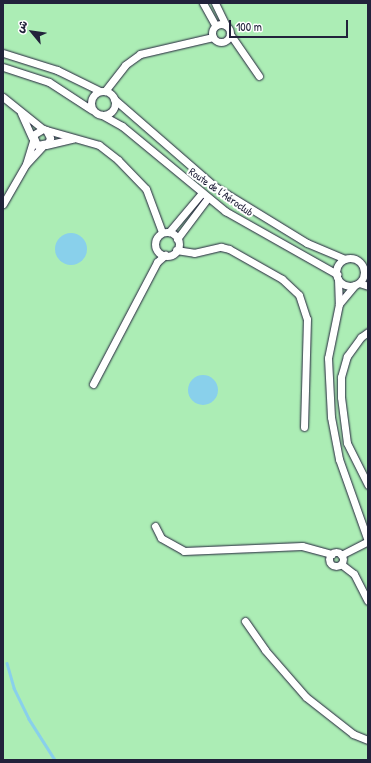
<!DOCTYPE html>
<meta charset="utf-8">
<style>
body{margin:0}
#map{position:relative;width:371px;height:763px;overflow:hidden;background:#f7efe7;font-family:"Patrick Hand","Playpen Sans Arabic",sans-serif}
div>[style]{position:absolute}
[style*='--x']{left:calc(var(--x)*1px);top:calc(var(--y)*1px);width:calc(var(--w)*1px);rotate:calc(var(--a)*1deg)}
.green>*{inset:0;background:#acedb5;transform-origin:0 0}
.water>*{inset:0;background:#89d0eb}
.round{border-radius:50%}
.stream>*{height:2.5px;margin:-1.25px;padding:0 1.25px;transform-origin:1.25px;border-radius:1.25px;background:#89d0eb}
.roads{filter:drop-shadow(0 0 1px #22223b) drop-shadow(0 0 1px #22223b)}
.street>*{height:7px;margin:-3.5px;padding:0 3.5px;transform-origin:3.5px;border-radius:3.5px;background:#fff}
.street>.ring{margin:-3.5px;padding:0;box-sizing:content-box;background:none;border:7px solid #fff;border-radius:50%}
span{translate:-50% -50%;white-space:nowrap;text-align:center;line-height:1.15;-webkit-text-stroke:4px #fff;paint-order:stroke}
.street-label{font-size:11px;color:#22223b}
.frame{position:absolute;inset:0;border:4px solid #22223b;pointer-events:none}
.north{position:absolute;left:12px;top:12px;width:40px;height:40px;-webkit-text-stroke:3px #fff;paint-order:stroke;rotate:299deg;font-size:11px;font-weight:700;line-height:16px;text-align:center;color:#22223b}
.north::after{content:'';display:block;margin:auto;width:14px;height:18px;background:#22223b;clip-path:polygon(50% 0,100% 100%,50% 72%,0 100%)}
.scale{position:absolute;left:229px;top:20px;width:119px;height:18px;box-sizing:border-box;border:2px solid #22223b;border-top:0;padding-left:5px;font-size:12px;line-height:14px;white-space:nowrap;color:#22223b;-webkit-text-stroke:3px #fff;paint-order:stroke}
</style>
<div id="map">
<div class="green">
<i style="left:3px;top:3px;width:365px;height:757px"></i>
</div>
<div class="water">
<i class="round" style="left:55px;top:233px;width:32px;height:32px"></i>
<i class="round" style="left:188px;top:375px;width:30px;height:30px"></i>
</div>
<div class="stream">
<i style="--x:7;--y:663;--w:26;--a:74"></i>
<i style="--x:14;--y:688;--w:34;--a:64"></i>
<i style="--x:29;--y:719;--w:49;--a:57.6"></i>
</div>
<div class="roads">
<div class="street">
<i style="--x:203;--y:3;--w:26;--a:61"></i>
<i style="--x:215;--y:3;--w:25;--a:64"></i>
<i class="ring" style="left:212px;top:24px;width:11px;height:11px"></i>
<i style="--x:230;--y:34;--w:51;--a:55.4"></i>
<i style="--x:3;--y:53;--w:57;--a:17.5"></i>
<i style="--x:57;--y:70;--w:48;--a:26"></i>
<i style="--x:3;--y:67;--w:48;--a:18.1"></i>
<i style="--x:49;--y:82;--w:51;--a:33.1"></i>
<i class="ring" style="left:91px;top:91px;width:17px;height:17px"></i>
<i style="--x:105;--y:91;--w:33;--a:-52"></i>
<i style="--x:125;--y:65;--w:19;--a:-36"></i>
<i style="--x:140;--y:54;--w:75;--a:-13.1"></i>
<i style="--x:3;--y:97;--w:51;--a:38.7"></i>
<i style="--x:114;--y:99;--w:133;--a:41"></i>
<i style="--x:214;--y:186;--w:109;--a:31.5"></i>
<i style="--x:307;--y:243;--w:41;--a:22.8"></i>
<i style="--x:21;--y:113;--w:27;--a:66"></i>
<i style="--x:102;--y:115;--w:23;--a:29"></i>
<i style="--x:122;--y:126;--w:134;--a:39.5"></i>
<i style="--x:225;--y:211;--w:129;--a:29.4"></i>
<i style="--x:46;--y:130;--w:9;--a:63"></i>
<i style="--x:50;--y:138;--w:5;--a:112"></i>
<i style="--x:48;--y:143;--w:11;--a:170"></i>
<i style="--x:37;--y:145;--w:11;--a:-112"></i>
<i style="--x:33;--y:135;--w:12;--a:-31"></i>
<i style="--x:43;--y:129;--w:58;--a:15.9"></i>
<i style="--x:99;--y:145;--w:24;--a:38"></i>
<i style="--x:118;--y:160;--w:40;--a:46"></i>
<i style="--x:146;--y:189;--w:46;--a:69.6"></i>
<i style="--x:46;--y:145;--w:27;--a:-13"></i>
<i style="--x:27;--y:163;--w:23;--a:-47"></i>
<i style="--x:3;--y:204;--w:46;--a:-60.1"></i>
<i style="--x:26;--y:164;--w:24;--a:-73"></i>
<i style="--x:169;--y:232;--w:50;--a:-49.9"></i>
<i class="ring" style="left:155px;top:232px;width:17px;height:17px"></i>
<i style="--x:177;--y:239;--w:50;--a:-53.1"></i>
<i style="--x:176;--y:250;--w:18;--a:9"></i>
<i style="--x:194;--y:253;--w:28;--a:-13"></i>
<i style="--x:221;--y:247;--w:8;--a:14"></i>
<i style="--x:229;--y:249;--w:61;--a:29.5"></i>
<i style="--x:282;--y:279;--w:23;--a:43"></i>
<i style="--x:299;--y:295;--w:25;--a:72"></i>
<i style="--x:307;--y:319;--w:108;--a:91.6"></i>
<i class="ring" style="left:336px;top:258px;width:21px;height:21px"></i>
<i style="--x:338;--y:279;--w:25;--a:88"></i>
<i style="--x:339;--y:304;--w:25;--a:-50"></i>
<i style="--x:359;--y:283;--w:9;--a:18"></i>
<i style="--x:339;--y:304;--w:55;--a:101.5"></i>
<i style="--x:328;--y:358;--w:59;--a:87.1"></i>
<i style="--x:331;--y:417;--w:43;--a:79.2"></i>
<i style="--x:339;--y:459;--w:87;--a:70.5"></i>
<i style="--x:368;--y:332;--w:9;--a:144"></i>
<i style="--x:361;--y:337;--w:24;--a:126"></i>
<i style="--x:347;--y:356;--w:22;--a:106"></i>
<i style="--x:341;--y:377;--w:20;--a:90"></i>
<i style="--x:341;--y:397;--w:46;--a:82.6"></i>
<i style="--x:347;--y:443;--w:47;--a:63.4"></i>
<i style="--x:93;--y:384;--w:138;--a:-62.3"></i>
<i style="--x:157;--y:262;--w:11;--a:-41"></i>
<i style="--x:155;--y:526;--w:13;--a:63"></i>
<i style="--x:161;--y:538;--w:26;--a:29"></i>
<i style="--x:184;--y:551;--w:118;--a:-2.4"></i>
<i style="--x:302;--y:546;--w:31;--a:15"></i>
<i class="ring" style="left:329px;top:552px;width:7px;height:7px"></i>
<i style="--x:341;--y:555;--w:30;--a:-27"></i>
<i style="--x:341;--y:564;--w:16;--a:38"></i>
<i style="--x:354;--y:574;--w:30;--a:63"></i>
<i style="--x:245;--y:621;--w:35;--a:55"></i>
<i style="--x:265;--y:650;--w:62;--a:48.9"></i>
<i style="--x:306;--y:697;--w:60;--a:38.2"></i>
<i style="--x:353;--y:734;--w:16;--a:22"></i>
</div>
</div>
<div class="street-label">
<span style="left:221px;top:192px;rotate:35deg">Route de l’Aéroclub</span>
</div>
<div class="frame"></div>
<div class="north">ش</div>
<div class="scale">100 m</div>
</div>
